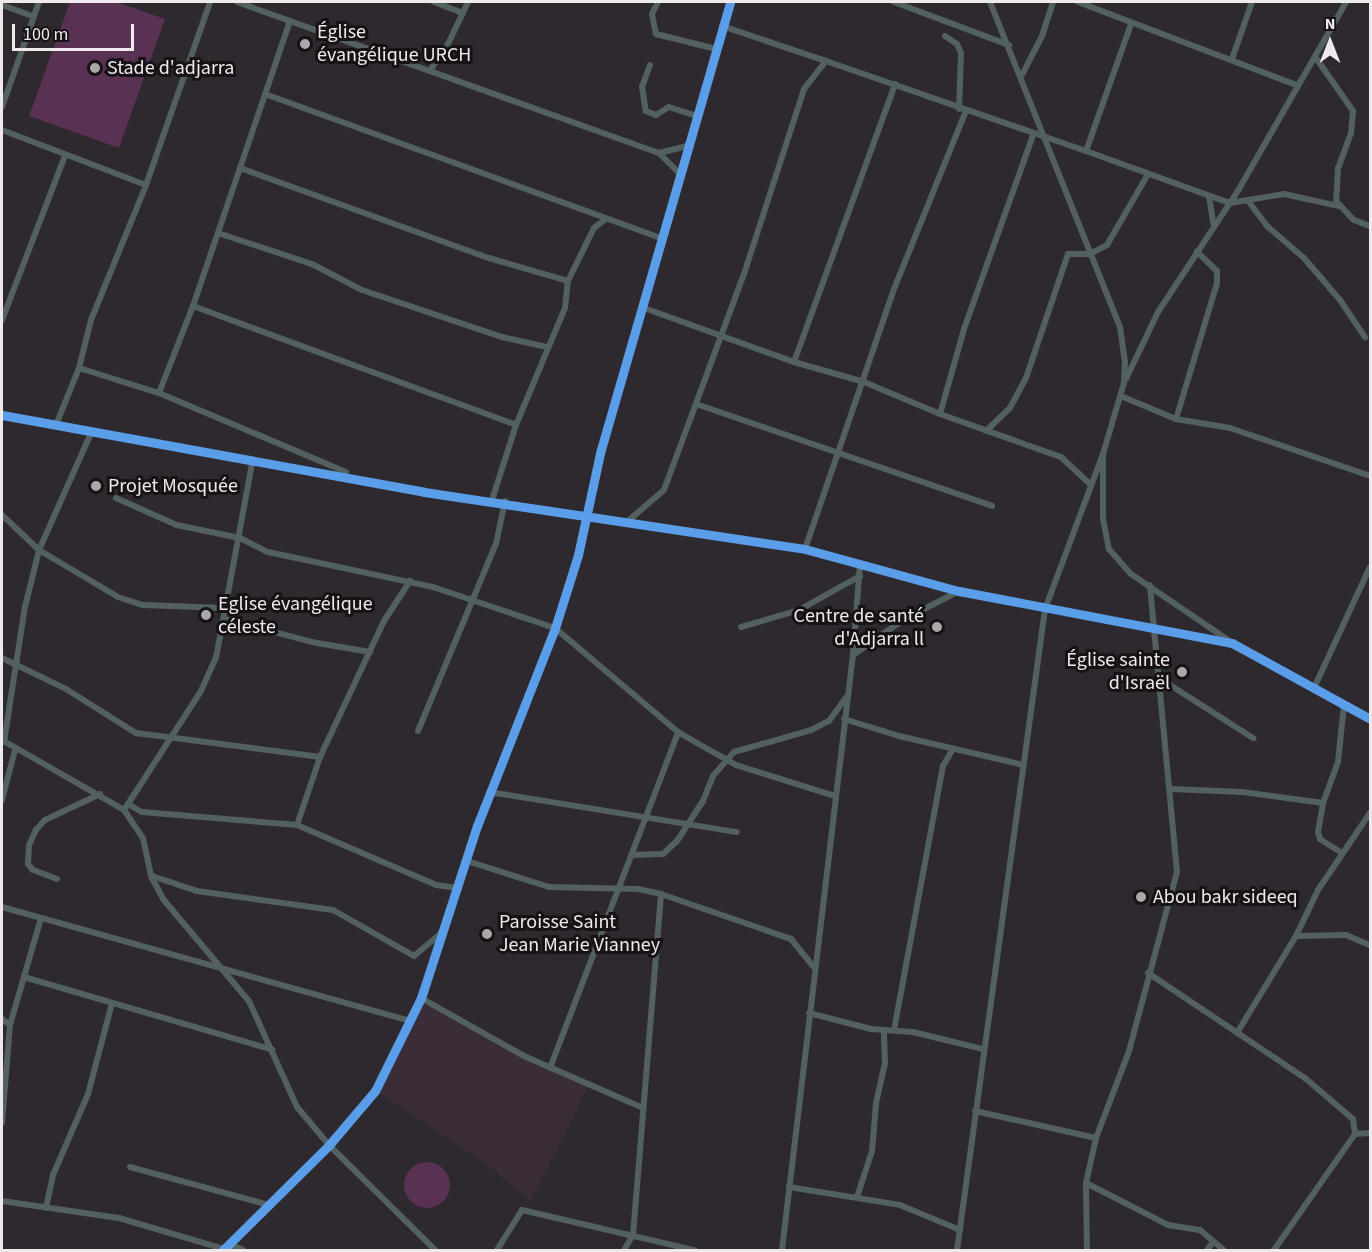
<!DOCTYPE html>
<meta charset="utf-8">
<style>
body{margin:0}
#map{position:relative;width:1372px;height:1252px;overflow:hidden;background:#2e292e;font-family:"Source Sans 3",sans-serif}
div>[style]{position:absolute}
[style*='--x']{left:calc(var(--x)*1px);top:calc(var(--y)*1px);width:calc(var(--w)*1px);rotate:calc(var(--a)*1deg)}
.built>*{inset:0;background:#3a2d38}
.green>*{inset:0;background:#583153}
.round{border-radius:50%}
.minor>*{height:6px;margin:-3px;padding:0 3px;transform-origin:3px;border-radius:3px;background:#526060}
.cycleway>*{height:9px;margin:-4.5px;padding:0 4.5px;transform-origin:4.5px;border-radius:4.5px;background:#5a9eea}
.dots>*{width:16px;height:16px;translate:-50% -50%;box-sizing:border-box;border:3px solid #161215;border-radius:50%}
span{translate:-50% -50%;white-space:nowrap;text-align:center;line-height:1.15;-webkit-text-stroke:6px #161215;paint-order:stroke}
.poi-label{font-size:20px;color:#efe9ee}
.left{translate:0 -50%;text-align:left}
.right{translate:-100% -50%;text-align:right}
.frame{position:absolute;inset:0;border:3px solid #efe9ee;pointer-events:none}
.north{position:absolute;left:1300px;top:12px;width:60px;height:60px;-webkit-text-stroke:4px #161215;paint-order:stroke;rotate:0deg;font-size:16px;font-weight:700;line-height:24px;text-align:center;color:#efe9ee}
.north::after{content:'';display:block;margin:auto;width:21px;height:27px;background:#efe9ee;clip-path:polygon(50% 0,100% 100%,50% 72%,0 100%)}
.scale{position:absolute;left:12px;top:24px;width:122px;height:27px;box-sizing:border-box;border:3px solid #efe9ee;border-top:0;padding-left:8px;font-size:18px;line-height:21px;white-space:nowrap;color:#efe9ee;-webkit-text-stroke:4px #161215;paint-order:stroke}
</style>
<div id="map">
<div class="built">
<i style="clip-path:polygon(424px 1000px,589px 1086px,530px 1201px,492px 1168px,378px 1092px)"></i>
</div>
<div class="green">
<i style="clip-path:polygon(70px 2px,116px 2px,165px 19px,119px 148px,29px 116px)"></i>
<i class="round" style="left:404px;top:1162px;width:46px;height:46px"></i>
</div>
<div class="minor">
<i style="--x:237;--y:2;--w:448;--a:19.7"></i>
<i style="--x:659;--y:153;--w:30;--a:45"></i>
<i style="--x:434;--y:2;--w:31;--a:21"></i>
<i style="--x:658;--y:2;--w:13;--a:117"></i>
<i style="--x:652;--y:14;--w:20;--a:79"></i>
<i style="--x:656;--y:34;--w:62;--a:14"></i>
<i style="--x:894;--y:2;--w:123;--a:20.5"></i>
<i style="--x:990;--y:2;--w:350;--a:68.2"></i>
<i style="--x:1120;--y:327;--w:34;--a:82"></i>
<i style="--x:1125;--y:361;--w:22;--a:93"></i>
<i style="--x:1124;--y:383;--w:74;--a:106.5"></i>
<i style="--x:1103;--y:454;--w:65;--a:90"></i>
<i style="--x:1103;--y:519;--w:31;--a:79"></i>
<i style="--x:1109;--y:549;--w:33;--a:49"></i>
<i style="--x:1131;--y:574;--w:121;--a:34.2"></i>
<i style="--x:1078;--y:2;--w:234;--a:20.8"></i>
<i style="--x:2;--y:5;--w:33;--a:20"></i>
<i style="--x:1131;--y:24;--w:135;--a:109.5"></i>
<i style="--x:1086;--y:151;--w:153;--a:19.9"></i>
<i style="--x:1230;--y:203;--w:55;--a:-9.5"></i>
<i style="--x:1284;--y:194;--w:55;--a:12.5"></i>
<i style="--x:722;--y:26;--w:110;--a:18.6"></i>
<i style="--x:945;--y:36;--w:14;--a:34"></i>
<i style="--x:957;--y:44;--w:10;--a:66"></i>
<i style="--x:961;--y:53;--w:56;--a:92"></i>
<i style="--x:1316;--y:58;--w:65;--a:55.1"></i>
<i style="--x:1353;--y:111;--w:22;--a:95"></i>
<i style="--x:1351;--y:133;--w:37;--a:110"></i>
<i style="--x:1338;--y:168;--w:33;--a:93"></i>
<i style="--x:1336;--y:201;--w:26;--a:47"></i>
<i style="--x:1354;--y:220;--w:17;--a:21"></i>
<i style="--x:1232;--y:59;--w:60;--a:-70.7"></i>
<i style="--x:650;--y:65;--w:23;--a:110"></i>
<i style="--x:642;--y:87;--w:24;--a:81"></i>
<i style="--x:646;--y:111;--w:11;--a:22"></i>
<i style="--x:656;--y:115;--w:15;--a:-32"></i>
<i style="--x:669;--y:107;--w:28;--a:18"></i>
<i style="--x:431;--y:69;--w:30;--a:-56"></i>
<i style="--x:448;--y:44;--w:47;--a:-64.5"></i>
<i style="--x:1022;--y:75;--w:44;--a:-62.9"></i>
<i style="--x:1042;--y:36;--w:36;--a:-72"></i>
<i style="--x:265;--y:94;--w:421;--a:20"></i>
<i style="--x:2;--y:107;--w:111;--a:-70.6"></i>
<i style="--x:2;--y:130;--w:154;--a:20.9"></i>
<i style="--x:659;--y:153;--w:29;--a:-14"></i>
<i style="--x:240;--y:168;--w:265;--a:19.9"></i>
<i style="--x:489;--y:258;--w:82;--a:16.2"></i>
<i style="--x:1209;--y:196;--w:31;--a:81"></i>
<i style="--x:1249;--y:202;--w:30;--a:53"></i>
<i style="--x:1267;--y:226;--w:49;--a:40.9"></i>
<i style="--x:1304;--y:258;--w:55;--a:49.4"></i>
<i style="--x:1340;--y:300;--w:45;--a:56"></i>
<i style="--x:218;--y:233;--w:99;--a:18.3"></i>
<i style="--x:312;--y:264;--w:56;--a:27.5"></i>
<i style="--x:362;--y:290;--w:148;--a:18.6"></i>
<i style="--x:502;--y:337;--w:46;--a:12.5"></i>
<i style="--x:193;--y:306;--w:344;--a:20.2"></i>
<i style="--x:644;--y:308;--w:159;--a:19.8"></i>
<i style="--x:794;--y:362;--w:73;--a:15.9"></i>
<i style="--x:864;--y:382;--w:82;--a:22.8"></i>
<i style="--x:940;--y:414;--w:128;--a:19.6"></i>
<i style="--x:1061;--y:457;--w:40;--a:43"></i>
<i style="--x:2;--y:320;--w:176;--a:-69"></i>
<i style="--x:794;--y:362;--w:296;--a:-70"></i>
<i style="--x:79;--y:368;--w:84;--a:17.4"></i>
<i style="--x:159;--y:393;--w:203;--a:22.9"></i>
<i style="--x:1126;--y:379;--w:74;--a:-64.5"></i>
<i style="--x:1158;--y:312;--w:147;--a:-56.6"></i>
<i style="--x:1239;--y:189;--w:215;--a:-60.2"></i>
<i style="--x:159;--y:393;--w:93;--a:-68.7"></i>
<i style="--x:193;--y:306;--w:301;--a:-71.2"></i>
<i style="--x:1121;--y:396;--w:60;--a:22.7"></i>
<i style="--x:1176;--y:419;--w:55;--a:9.5"></i>
<i style="--x:1230;--y:428;--w:148;--a:18.9"></i>
<i style="--x:699;--y:405;--w:310;--a:19"></i>
<i style="--x:940;--y:414;--w:88;--a:-74.2"></i>
<i style="--x:964;--y:329;--w:206;--a:-70.4"></i>
<i style="--x:2;--y:415;--w:429;--a:10.3"></i>
<i style="--x:424;--y:492;--w:385;--a:8.5"></i>
<i style="--x:805;--y:549;--w:160;--a:15.3"></i>
<i style="--x:959;--y:591;--w:278;--a:10.8"></i>
<i style="--x:1232;--y:643;--w:158;--a:28.8"></i>
<i style="--x:1176;--y:419;--w:142;--a:-73.2"></i>
<i style="--x:1217;--y:283;--w:12;--a:-90"></i>
<i style="--x:1217;--y:271;--w:28;--a:-136"></i>
<i style="--x:56;--y:425;--w:61;--a:-68"></i>
<i style="--x:79;--y:368;--w:49;--a:-76"></i>
<i style="--x:91;--y:320;--w:146;--a:-67.8"></i>
<i style="--x:146;--y:185;--w:194;--a:-70.7"></i>
<i style="--x:986;--y:431;--w:33;--a:-44"></i>
<i style="--x:1010;--y:408;--w:34;--a:-62"></i>
<i style="--x:1026;--y:378;--w:131;--a:-71.3"></i>
<i style="--x:1068;--y:254;--w:22;--a:0"></i>
<i style="--x:1090;--y:254;--w:19;--a:-28"></i>
<i style="--x:1107;--y:245;--w:82;--a:-60"></i>
<i style="--x:116;--y:498;--w:67;--a:23.9"></i>
<i style="--x:177;--y:525;--w:64;--a:11.7"></i>
<i style="--x:240;--y:538;--w:31;--a:27"></i>
<i style="--x:268;--y:552;--w:169;--a:12"></i>
<i style="--x:433;--y:587;--w:129;--a:18.6"></i>
<i style="--x:555;--y:628;--w:161;--a:40.2"></i>
<i style="--x:678;--y:732;--w:22;--a:30"></i>
<i style="--x:697;--y:743;--w:45;--a:29.4"></i>
<i style="--x:736;--y:765;--w:104;--a:17.4"></i>
<i style="--x:492;--y:500;--w:79;--a:-72.3"></i>
<i style="--x:516;--y:425;--w:127;--a:-67.3"></i>
<i style="--x:565;--y:308;--w:27;--a:-84"></i>
<i style="--x:568;--y:281;--w:59;--a:-63.9"></i>
<i style="--x:594;--y:228;--w:15;--a:-37"></i>
<i style="--x:2;--y:515;--w:51;--a:43.4"></i>
<i style="--x:39;--y:550;--w:92;--a:30.7"></i>
<i style="--x:118;--y:597;--w:26;--a:18"></i>
<i style="--x:143;--y:605;--w:83;--a:2.1"></i>
<i style="--x:629;--y:520;--w:46;--a:-40.6"></i>
<i style="--x:664;--y:490;--w:227;--a:-69.7"></i>
<i style="--x:743;--y:277;--w:198;--a:-72"></i>
<i style="--x:804;--y:89;--w:36;--a:-52"></i>
<i style="--x:826;--y:61;--w:275;--a:19.1"></i>
<i style="--x:805;--y:549;--w:275;--a:-71.1"></i>
<i style="--x:894;--y:289;--w:192;--a:-68"></i>
<i style="--x:224;--y:619;--w:96;--a:14.5"></i>
<i style="--x:317;--y:643;--w:54;--a:9.6"></i>
<i style="--x:741;--y:627;--w:60;--a:-16.3"></i>
<i style="--x:799;--y:610;--w:70;--a:-29.1"></i>
<i style="--x:853;--y:655;--w:61;--a:-35"></i>
<i style="--x:903;--y:620;--w:63;--a:-27.4"></i>
<i style="--x:2;--y:658;--w:71;--a:25.8"></i>
<i style="--x:66;--y:689;--w:83;--a:32.2"></i>
<i style="--x:136;--y:733;--w:186;--a:7.4"></i>
<i style="--x:1159;--y:678;--w:112;--a:32.6"></i>
<i style="--x:1314;--y:688;--w:133;--a:-65.2"></i>
<i style="--x:844;--y:719;--w:58;--a:17.2"></i>
<i style="--x:899;--y:736;--w:128;--a:13.1"></i>
<i style="--x:418;--y:731;--w:203;--a:-67.4"></i>
<i style="--x:496;--y:544;--w:44;--a:-78.2"></i>
<i style="--x:2;--y:740;--w:141;--a:29.8"></i>
<i style="--x:124;--y:810;--w:34;--a:56"></i>
<i style="--x:143;--y:838;--w:39;--a:78"></i>
<i style="--x:151;--y:876;--w:26;--a:62"></i>
<i style="--x:163;--y:899;--w:133;--a:49.9"></i>
<i style="--x:249;--y:1001;--w:116;--a:65.6"></i>
<i style="--x:297;--y:1107;--w:50;--a:49.9"></i>
<i style="--x:329;--y:1145;--w:149;--a:44.7"></i>
<i style="--x:4;--y:742;--w:137;--a:-81.2"></i>
<i style="--x:25;--y:607;--w:59;--a:-76.2"></i>
<i style="--x:39;--y:550;--w:128;--a:-66"></i>
<i style="--x:1172;--y:789;--w:70;--a:2.5"></i>
<i style="--x:1242;--y:792;--w:82;--a:7.7"></i>
<i style="--x:489;--y:792;--w:251;--a:9.2"></i>
<i style="--x:2;--y:800;--w:52;--a:-75.4"></i>
<i style="--x:128;--y:804;--w:16;--a:30"></i>
<i style="--x:142;--y:812;--w:156;--a:4.8"></i>
<i style="--x:297;--y:825;--w:72;--a:-71.3"></i>
<i style="--x:320;--y:757;--w:150;--a:-64.8"></i>
<i style="--x:384;--y:621;--w:48;--a:-57"></i>
<i style="--x:126;--y:807;--w:138;--a:-57.1"></i>
<i style="--x:201;--y:691;--w:36;--a:-66"></i>
<i style="--x:216;--y:658;--w:202;--a:-79.5"></i>
<i style="--x:297;--y:825;--w:151;--a:23.3"></i>
<i style="--x:436;--y:885;--w:22;--a:8"></i>
<i style="--x:1342;--y:853;--w:26;--a:-148"></i>
<i style="--x:1320;--y:839;--w:7;--a:-106"></i>
<i style="--x:1318;--y:832;--w:29;--a:-80"></i>
<i style="--x:1323;--y:803;--w:44;--a:-69.9"></i>
<i style="--x:1338;--y:762;--w:57;--a:-84"></i>
<i style="--x:631;--y:855;--w:32;--a:-2"></i>
<i style="--x:663;--y:854;--w:19;--a:-43"></i>
<i style="--x:677;--y:841;--w:48;--a:-57"></i>
<i style="--x:703;--y:801;--w:27;--a:-68"></i>
<i style="--x:713;--y:776;--w:32;--a:-49"></i>
<i style="--x:734;--y:752;--w:80;--a:-15.9"></i>
<i style="--x:811;--y:730;--w:20;--a:-27"></i>
<i style="--x:829;--y:721;--w:29;--a:-54"></i>
<i style="--x:467;--y:861;--w:86;--a:17.6"></i>
<i style="--x:549;--y:887;--w:89;--a:1.3"></i>
<i style="--x:638;--y:889;--w:24;--a:12"></i>
<i style="--x:661;--y:894;--w:138;--a:19.1"></i>
<i style="--x:791;--y:939;--w:36;--a:51"></i>
<i style="--x:152;--y:876;--w:47;--a:18.4"></i>
<i style="--x:197;--y:891;--w:137;--a:8"></i>
<i style="--x:333;--y:910;--w:93;--a:29.6"></i>
<i style="--x:414;--y:956;--w:38;--a:-40"></i>
<i style="--x:57;--y:879;--w:26;--a:-159"></i>
<i style="--x:33;--y:870;--w:8;--a:-130"></i>
<i style="--x:28;--y:864;--w:19;--a:-87"></i>
<i style="--x:29;--y:845;--w:17;--a:-65"></i>
<i style="--x:36;--y:830;--w:13;--a:-48"></i>
<i style="--x:45;--y:820;--w:61;--a:-25.3"></i>
<i style="--x:2;--y:907;--w:420;--a:15.6"></i>
<i style="--x:1296;--y:936;--w:50;--a:-1.1"></i>
<i style="--x:1346;--y:935;--w:26;--a:23"></i>
<i style="--x:1148;--y:973;--w:189;--a:33.8"></i>
<i style="--x:1305;--y:1078;--w:63;--a:40.5"></i>
<i style="--x:1353;--y:1119;--w:15;--a:82"></i>
<i style="--x:24;--y:977;--w:259;--a:16.3"></i>
<i style="--x:421;--y:998;--w:118;--a:29.4"></i>
<i style="--x:524;--y:1056;--w:130;--a:23.6"></i>
<i style="--x:809;--y:1013;--w:64;--a:14.5"></i>
<i style="--x:871;--y:1029;--w:42;--a:4.1"></i>
<i style="--x:913;--y:1032;--w:72;--a:13.7"></i>
<i style="--x:2;--y:1019;--w:10;--a:37"></i>
<i style="--x:10;--y:1025;--w:98;--a:94.7"></i>
<i style="--x:10;--y:1025;--w:111;--a:-73.8"></i>
<i style="--x:894;--y:1030;--w:269;--a:-79.5"></i>
<i style="--x:943;--y:766;--w:20;--a:-60"></i>
<i style="--x:1237;--y:1033;--w:114;--a:-58.7"></i>
<i style="--x:1296;--y:936;--w:51;--a:-64.4"></i>
<i style="--x:1318;--y:890;--w:93;--a:-56"></i>
<i style="--x:550;--y:1068;--w:360;--a:-69.1"></i>
<i style="--x:975;--y:1111;--w:124;--a:12.6"></i>
<i style="--x:130;--y:1167;--w:144;--a:15.3"></i>
<i style="--x:1086;--y:1183;--w:92;--a:27.1"></i>
<i style="--x:1168;--y:1225;--w:32;--a:9"></i>
<i style="--x:1200;--y:1230;--w:31;--a:40"></i>
<i style="--x:789;--y:1187;--w:112;--a:9.2"></i>
<i style="--x:900;--y:1205;--w:65;--a:22.6"></i>
<i style="--x:857;--y:1197;--w:48;--a:-71.9"></i>
<i style="--x:872;--y:1151;--w:48;--a:-85.2"></i>
<i style="--x:876;--y:1103;--w:41;--a:-77.3"></i>
<i style="--x:885;--y:1063;--w:32;--a:-92"></i>
<i style="--x:2;--y:1201;--w:118;--a:8.3"></i>
<i style="--x:119;--y:1218;--w:109;--a:16.4"></i>
<i style="--x:46;--y:1208;--w:34;--a:-78"></i>
<i style="--x:53;--y:1175;--w:88;--a:-66.6"></i>
<i style="--x:88;--y:1094;--w:94;--a:-75.2"></i>
<i style="--x:229;--y:1244;--w:15;--a:23"></i>
<i style="--x:223;--y:1250;--w:149;--a:-44.7"></i>
<i style="--x:329;--y:1145;--w:71;--a:-49.6"></i>
<i style="--x:375;--y:1091;--w:104;--a:-63.7"></i>
<i style="--x:421;--y:998;--w:181;--a:-72"></i>
<i style="--x:477;--y:826;--w:213;--a:-68.5"></i>
<i style="--x:555;--y:628;--w:77;--a:-72.5"></i>
<i style="--x:578;--y:555;--w:104;--a:-77.8"></i>
<i style="--x:600;--y:453;--w:469;--a:-73.9"></i>
<i style="--x:497;--y:1250;--w:47;--a:-58"></i>
<i style="--x:522;--y:1210;--w:177;--a:13.1"></i>
<i style="--x:624;--y:1250;--w:17;--a:-59"></i>
<i style="--x:633;--y:1235;--w:342;--a:-85.3"></i>
<i style="--x:782;--y:1250;--w:599;--a:-83.2"></i>
<i style="--x:853;--y:655;--w:91;--a:-85.6"></i>
<i style="--x:957;--y:1250;--w:647;--a:-82.18"></i>
<i style="--x:1045;--y:609;--w:165;--a:-69.5"></i>
<i style="--x:1087;--y:1250;--w:67;--a:-90.9"></i>
<i style="--x:1086;--y:1183;--w:46;--a:-77.5"></i>
<i style="--x:1096;--y:1138;--w:93;--a:-69.2"></i>
<i style="--x:1129;--y:1051;--w:185;--a:-75"></i>
<i style="--x:1177;--y:872;--w:288;--a:-95.4"></i>
<i style="--x:1207;--y:1250;--w:10;--a:-53"></i>
<i style="--x:1274;--y:1250;--w:141;--a:-55.1"></i>
<i style="--x:1355;--y:1134;--w:15;--a:-4"></i>
</div>
<div class="cycleway">
<i style="--x:2;--y:415;--w:429;--a:10.3"></i>
<i style="--x:424;--y:492;--w:385;--a:8.5"></i>
<i style="--x:805;--y:549;--w:160;--a:15.3"></i>
<i style="--x:959;--y:591;--w:278;--a:10.8"></i>
<i style="--x:1232;--y:643;--w:158;--a:28.8"></i>
<i style="--x:223;--y:1250;--w:149;--a:-44.7"></i>
<i style="--x:329;--y:1145;--w:71;--a:-49.6"></i>
<i style="--x:375;--y:1091;--w:104;--a:-63.7"></i>
<i style="--x:421;--y:998;--w:181;--a:-72"></i>
<i style="--x:477;--y:826;--w:213;--a:-68.5"></i>
<i style="--x:555;--y:628;--w:77;--a:-72.5"></i>
<i style="--x:578;--y:555;--w:104;--a:-77.8"></i>
<i style="--x:600;--y:453;--w:469;--a:-73.9"></i>
</div>
<div class="dots">
<i style="left:305px;top:44px;background:#aba6ab"></i>
<i style="left:95px;top:68px;background:#aba6ab"></i>
<i style="left:96px;top:486px;background:#aba6ab"></i>
<i style="left:206px;top:615px;background:#aba6ab"></i>
<i style="left:937px;top:627px;background:#aba6ab"></i>
<i style="left:1182px;top:672px;background:#aba6ab"></i>
<i style="left:1141px;top:897px;background:#aba6ab"></i>
<i style="left:487px;top:934px;background:#aba6ab"></i>
</div>
<div class="poi-label">
<span class="left" style="left:317px;top:44px">Église<br>évangélique URCH</span>
<span class="left" style="left:107px;top:68px">Stade d'adjarra</span>
<span class="left" style="left:108px;top:486px">Projet Mosquée</span>
<span class="left" style="left:218px;top:616px">Eglise évangélique<br>céleste</span>
<span class="right" style="left:924px;top:628px">Centre de santé<br>d'Adjarra ll</span>
<span class="right" style="left:1170px;top:672px">Église sainte<br>d'Israël</span>
<span class="left" style="left:1153px;top:897px">Abou bakr sideeq</span>
<span class="left" style="left:499px;top:934px">Paroisse Saint<br>Jean Marie Vianney</span>
</div>
<div class="frame"></div>
<div class="north">N</div>
<div class="scale">100 m</div>
</div>
